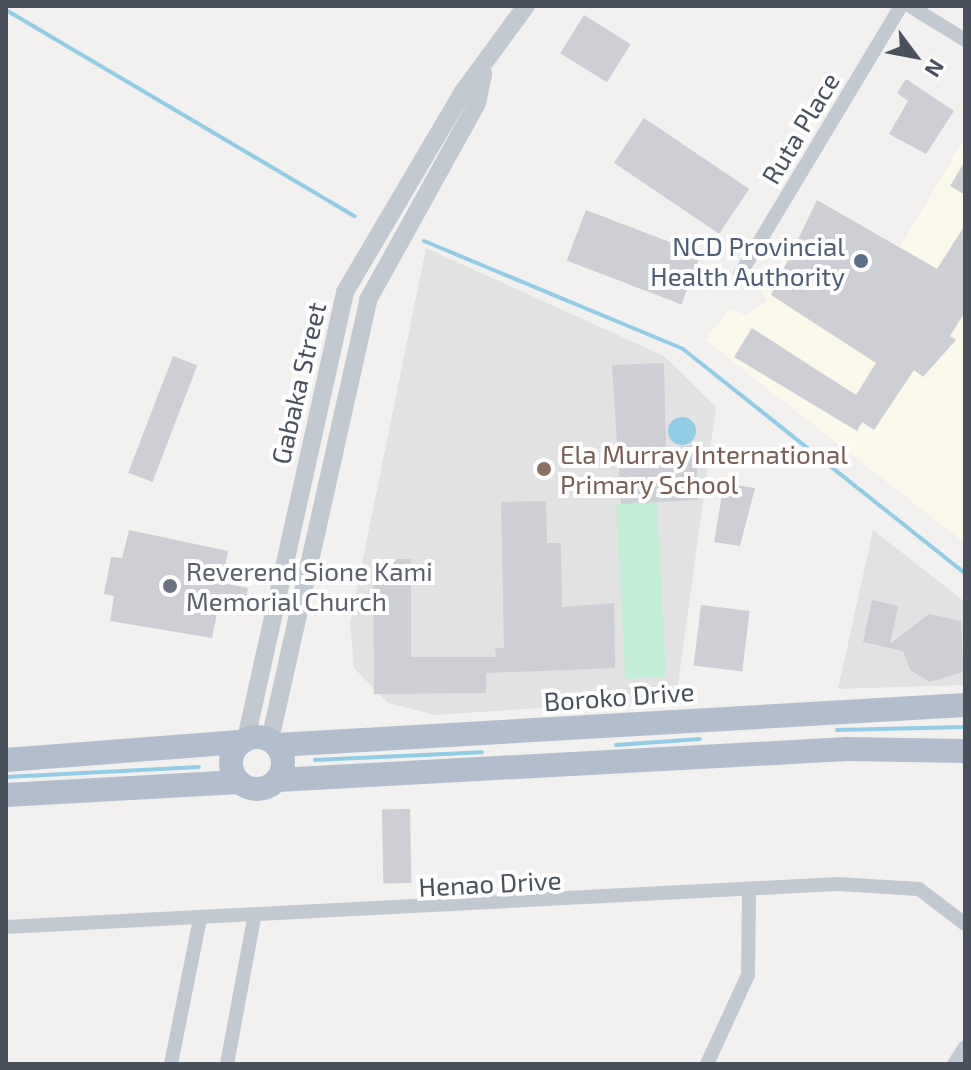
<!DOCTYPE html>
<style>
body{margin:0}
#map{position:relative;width:971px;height:1070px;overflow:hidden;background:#f2f1f0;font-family:"Exo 2",sans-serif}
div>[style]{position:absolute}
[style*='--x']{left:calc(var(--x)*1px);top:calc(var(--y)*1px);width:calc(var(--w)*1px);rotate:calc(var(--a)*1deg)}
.commercial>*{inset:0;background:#fbf8ec}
.education>*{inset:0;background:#e3e2e2}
.green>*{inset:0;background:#c2edd7;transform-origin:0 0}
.water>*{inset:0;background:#92cde7}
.round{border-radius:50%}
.stream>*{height:4px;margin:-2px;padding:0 2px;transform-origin:2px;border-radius:2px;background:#92cde7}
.building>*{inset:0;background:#cdcfd4;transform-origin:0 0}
.minor>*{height:14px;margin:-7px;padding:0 7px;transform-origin:7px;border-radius:7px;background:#c2c9d1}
.tertiary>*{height:18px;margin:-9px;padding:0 9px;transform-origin:9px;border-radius:9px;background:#c2c9d1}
.primary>*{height:24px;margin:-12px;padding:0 12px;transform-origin:12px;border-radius:12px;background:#b2bdcd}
.primary>.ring{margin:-12px;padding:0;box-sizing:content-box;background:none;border:24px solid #b2bdcd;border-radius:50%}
.dots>*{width:22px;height:22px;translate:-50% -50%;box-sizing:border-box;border:4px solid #fff;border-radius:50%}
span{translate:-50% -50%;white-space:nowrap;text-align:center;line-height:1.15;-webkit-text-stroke:8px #fff;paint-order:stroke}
.street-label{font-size:26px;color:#49515d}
.service-label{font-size:26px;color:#4e5e75}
.right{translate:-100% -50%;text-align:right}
.education-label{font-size:26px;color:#785e54}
.left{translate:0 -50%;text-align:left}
.worship-label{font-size:26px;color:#5b616d}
.frame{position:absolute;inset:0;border:8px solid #49515d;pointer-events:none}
.north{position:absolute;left:875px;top:16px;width:80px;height:80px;-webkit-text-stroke:6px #fff;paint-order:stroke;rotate:122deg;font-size:22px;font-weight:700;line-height:32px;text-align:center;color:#49515d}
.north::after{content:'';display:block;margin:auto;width:28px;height:36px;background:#49515d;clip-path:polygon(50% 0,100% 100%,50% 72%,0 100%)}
</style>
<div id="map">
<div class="commercial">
<i style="clip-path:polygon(965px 138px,965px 543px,705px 340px,729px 309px,746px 315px,767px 301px,762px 294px,785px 254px,899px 324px,937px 269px,900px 247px)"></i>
</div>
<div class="education">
<i style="clip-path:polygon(426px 248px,664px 356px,716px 407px,676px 699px,436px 715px,388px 703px,354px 668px,350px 623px)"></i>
<i style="clip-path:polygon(873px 530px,965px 602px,965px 685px,838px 689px)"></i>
</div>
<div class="green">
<i style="left:657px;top:502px;width:175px;height:41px;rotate:87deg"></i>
</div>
<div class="water">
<i class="round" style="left:668px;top:417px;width:28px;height:28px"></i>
</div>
<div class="stream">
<i style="--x:6;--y:10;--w:405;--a:30.6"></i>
<i style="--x:424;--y:241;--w:281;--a:22.6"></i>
<i style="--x:683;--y:349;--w:360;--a:38.5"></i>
<i style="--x:837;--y:730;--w:128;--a:-1.3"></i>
<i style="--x:616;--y:745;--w:84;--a:-4.1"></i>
<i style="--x:315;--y:760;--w:167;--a:-2.7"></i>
<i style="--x:6;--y:777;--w:193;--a:-3"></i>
</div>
<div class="building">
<i style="left:584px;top:15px;width:55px;height:45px;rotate:32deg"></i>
<i style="clip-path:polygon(906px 79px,954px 111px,926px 154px,889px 134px,908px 101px,897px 93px)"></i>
<i style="left:644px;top:118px;width:127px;height:54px;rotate:34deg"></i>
<i style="clip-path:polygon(965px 161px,965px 195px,950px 186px)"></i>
<i style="clip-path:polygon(817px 200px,937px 269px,965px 225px,965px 312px,950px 336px,956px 340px,923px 377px,914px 370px,874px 430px,862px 422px,857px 431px,734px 357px,752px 328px,856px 395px,876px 363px,771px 295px)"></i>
<i style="left:586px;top:210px;width:123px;height:54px;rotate:21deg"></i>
<i style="left:173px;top:356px;width:26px;height:125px;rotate:21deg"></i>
<i style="clip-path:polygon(664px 363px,666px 448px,696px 445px,698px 500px,621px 504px,612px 365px)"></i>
<i style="clip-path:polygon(724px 483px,755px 488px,740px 546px,714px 542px)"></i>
<i style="clip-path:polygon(546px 501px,547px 543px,561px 543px,562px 607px,614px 603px,615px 668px,486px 673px,486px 693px,374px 694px,373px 559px,411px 559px,411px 657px,496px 657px,495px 648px,504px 648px,501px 502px)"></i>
<i style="clip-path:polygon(129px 530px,228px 551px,222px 583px,248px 588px,243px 613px,218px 609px,212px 638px,110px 621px,114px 596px,104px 594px,111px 557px,122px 558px)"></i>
<i style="clip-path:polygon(872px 600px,898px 606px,890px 644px,929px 614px,961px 621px,963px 672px,930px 682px,910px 670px,903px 651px,863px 642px)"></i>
<i style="left:701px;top:605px;width:49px;height:61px;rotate:7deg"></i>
<i style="left:410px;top:809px;width:74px;height:28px;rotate:89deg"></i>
</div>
<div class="minor">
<i style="--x:910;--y:6;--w:65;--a:31.7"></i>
<i style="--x:740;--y:274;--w:313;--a:-59"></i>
<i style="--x:6;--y:927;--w:833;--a:-2.96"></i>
<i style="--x:838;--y:884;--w:81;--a:3.5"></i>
<i style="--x:919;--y:889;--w:58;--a:37.3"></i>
<i style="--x:171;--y:1064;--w:148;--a:-78.7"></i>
<i style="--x:227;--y:1064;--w:147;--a:-79.5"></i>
<i style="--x:707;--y:1064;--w:98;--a:-65.3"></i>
<i style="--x:748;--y:975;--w:81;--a:-89.3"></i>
<i style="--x:954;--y:1064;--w:20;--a:-57"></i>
</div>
<div class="tertiary">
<i style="--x:246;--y:739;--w:458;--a:-77.5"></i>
<i style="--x:345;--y:292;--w:231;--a:-59.5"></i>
<i style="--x:462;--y:93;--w:108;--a:-53.7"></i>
<i style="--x:270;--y:740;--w:451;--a:-77.4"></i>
<i style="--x:368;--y:300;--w:225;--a:-61"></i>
<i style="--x:477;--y:103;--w:30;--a:-78"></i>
</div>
<div class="primary">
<i class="ring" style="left:231px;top:737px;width:28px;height:28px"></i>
<i style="--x:277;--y:745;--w:689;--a:-3.33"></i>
<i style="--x:6;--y:760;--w:237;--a:-4.4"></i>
<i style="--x:277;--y:780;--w:571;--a:-3.11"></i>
<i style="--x:847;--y:749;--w:118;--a:1"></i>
<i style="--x:6;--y:795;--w:233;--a:-3.2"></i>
</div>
<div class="dots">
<i style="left:861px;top:261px;background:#5c6f8a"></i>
<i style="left:544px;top:469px;background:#8d6e63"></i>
<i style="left:170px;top:586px;background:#6b7280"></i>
</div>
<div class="street-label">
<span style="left:800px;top:128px;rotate:-59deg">Ruta Place</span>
<span style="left:298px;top:383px;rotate:-77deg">Gabaka Street</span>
<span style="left:619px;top:696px;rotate:-4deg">Boroko Drive</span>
<span style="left:490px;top:883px;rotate:-3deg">Henao Drive</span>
</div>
<div class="service-label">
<span class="right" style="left:845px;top:261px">NCD Provincial<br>Health Authority</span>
</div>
<div class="education-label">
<span class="left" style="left:560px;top:469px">Ela Murray International<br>Primary School</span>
</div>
<div class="worship-label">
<span class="left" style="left:186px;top:586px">Reverend Sione Kami<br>Memorial Church</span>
</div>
<div class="frame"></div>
<div class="north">N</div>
</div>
